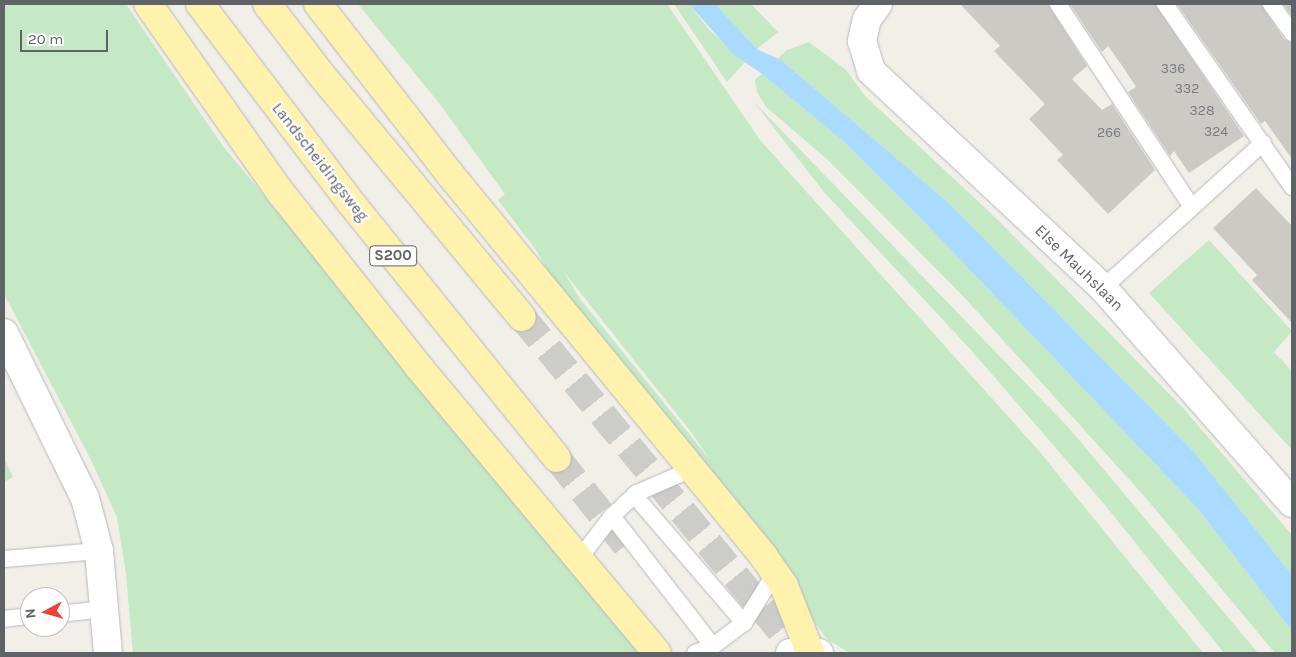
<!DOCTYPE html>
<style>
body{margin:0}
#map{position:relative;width:1296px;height:657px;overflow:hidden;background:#f1efe8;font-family:Karla,sans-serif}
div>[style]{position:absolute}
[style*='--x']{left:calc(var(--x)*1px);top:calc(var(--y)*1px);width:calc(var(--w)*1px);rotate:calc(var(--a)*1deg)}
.green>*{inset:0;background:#c5e8c5}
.water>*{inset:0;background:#aadaff}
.building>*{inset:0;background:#cccac5}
.primary-tunnel>*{height:28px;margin-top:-14px;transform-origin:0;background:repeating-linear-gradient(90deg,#ccccc8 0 28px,transparent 0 42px)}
.roads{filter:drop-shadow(0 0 1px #b5b8bc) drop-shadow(0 0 1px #b5b8bc)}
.service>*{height:16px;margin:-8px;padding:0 8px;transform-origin:8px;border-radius:8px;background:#fff}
.minor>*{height:28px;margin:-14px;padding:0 14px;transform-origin:14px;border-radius:14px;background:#fff}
.secondary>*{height:28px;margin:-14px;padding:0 14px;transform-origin:14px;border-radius:14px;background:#fff}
.primary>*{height:28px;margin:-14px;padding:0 14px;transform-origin:14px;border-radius:14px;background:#fff2af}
span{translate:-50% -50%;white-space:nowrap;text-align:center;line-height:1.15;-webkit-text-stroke:4.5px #fff;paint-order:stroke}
.number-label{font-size:14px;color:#7a7d7f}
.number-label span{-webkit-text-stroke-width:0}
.shield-label span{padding:1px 4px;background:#fff;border:1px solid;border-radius:4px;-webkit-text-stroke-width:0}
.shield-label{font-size:15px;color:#5f6368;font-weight:700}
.street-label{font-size:16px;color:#5f6368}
.frame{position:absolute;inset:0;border:5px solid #5f6368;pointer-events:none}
.north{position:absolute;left:20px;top:587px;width:50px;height:50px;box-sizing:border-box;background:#fff;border:1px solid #bfc1c3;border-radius:50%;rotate:264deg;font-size:14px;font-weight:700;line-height:20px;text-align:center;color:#5f6368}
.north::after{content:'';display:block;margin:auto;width:18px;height:22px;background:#ea4335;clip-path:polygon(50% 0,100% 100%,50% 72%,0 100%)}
.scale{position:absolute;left:20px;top:30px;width:88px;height:22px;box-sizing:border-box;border:2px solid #5f6368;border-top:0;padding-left:6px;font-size:15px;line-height:18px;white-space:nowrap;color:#5f6368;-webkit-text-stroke:4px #fff;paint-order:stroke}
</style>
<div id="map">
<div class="green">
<i style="clip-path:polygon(4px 4px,126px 4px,222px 145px,644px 653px,133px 653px,126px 574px,117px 517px,90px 458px,4px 294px)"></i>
<i style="clip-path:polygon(evenodd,358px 4px,667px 4px,760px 140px,1039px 451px,1203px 653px,850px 653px,828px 640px,567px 305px,536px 250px,498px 200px,505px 194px,439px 103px,358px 4px,564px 272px,691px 432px,711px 461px,580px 299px,564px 272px)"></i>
<i style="clip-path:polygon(674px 4px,689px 4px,710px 31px,745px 62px,727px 82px)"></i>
<i style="clip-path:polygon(715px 4px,751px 4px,778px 32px,757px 49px)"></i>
<i style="clip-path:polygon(809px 42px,846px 70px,865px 96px,996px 218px,1183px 408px,1292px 535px,1292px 575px,1194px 452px,951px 205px,781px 60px,765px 75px,843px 141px,929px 227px,1199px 510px,1292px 631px,1292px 653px,1275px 653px,1145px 497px,963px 296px,827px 159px,766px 107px,757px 92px,755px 80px,787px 50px)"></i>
<i style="clip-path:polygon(753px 101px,1068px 427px,1258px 653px,1224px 653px,1105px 505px,971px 350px,824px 192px)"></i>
<i style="clip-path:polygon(1209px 240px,1292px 331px,1274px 352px,1292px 371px,1292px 450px,1149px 293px)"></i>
<i style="clip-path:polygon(4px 458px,13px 477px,4px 482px)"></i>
</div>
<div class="water">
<i style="clip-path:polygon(689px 4px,715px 4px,757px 49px,781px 60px,951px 205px,1194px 452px,1292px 575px,1292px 631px,1199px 510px,929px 227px,843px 141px,765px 76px,734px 55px)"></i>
</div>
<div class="building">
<i style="clip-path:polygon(960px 4px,1048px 4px,1087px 66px,1072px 79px,1102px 110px,1112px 104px,1155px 170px,1108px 214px,1057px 160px,1063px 155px,1029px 119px,1045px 104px,994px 51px,1000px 46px)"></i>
<i style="clip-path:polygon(1070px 4px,1155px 4px,1244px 136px,1189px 173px,1174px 151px,1170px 156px,1128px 92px,1136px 87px,1123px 67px,1108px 46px,1102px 52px)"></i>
<i style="clip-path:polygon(1177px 4px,1261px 4px,1284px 39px,1292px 43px,1292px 159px,1265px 121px,1261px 124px)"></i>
<i style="clip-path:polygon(1283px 4px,1292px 4px,1292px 16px)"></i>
<i style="clip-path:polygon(1256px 188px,1292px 226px,1292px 323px,1252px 280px,1257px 275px,1213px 228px)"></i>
</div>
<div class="primary-tunnel">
<i style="--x:522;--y:317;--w:435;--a:50.5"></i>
<i style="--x:557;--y:458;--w:111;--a:51.6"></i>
</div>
<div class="roads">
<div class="service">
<i style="--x:1058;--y:4;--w:243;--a:56.6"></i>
<i style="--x:1165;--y:4;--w:223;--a:55.2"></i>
<i style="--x:1271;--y:4;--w:36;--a:54"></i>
<i style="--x:1103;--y:288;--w:216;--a:-42.2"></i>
<i style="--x:634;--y:495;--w:169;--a:49.3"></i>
<i style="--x:612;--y:516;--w:165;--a:52.2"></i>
<i style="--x:4;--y:559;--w:95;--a:-4.8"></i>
<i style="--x:579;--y:559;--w:54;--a:-52.5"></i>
<i style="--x:612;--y:516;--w:34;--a:-43"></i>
<i style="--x:637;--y:493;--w:60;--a:-23.6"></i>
<i style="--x:60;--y:614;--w:44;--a:-6.5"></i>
<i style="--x:4;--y:619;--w:26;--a:-7"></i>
<i style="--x:695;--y:653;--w:19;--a:-21"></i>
<i style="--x:713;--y:646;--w:39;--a:-37"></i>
<i style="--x:744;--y:623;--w:59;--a:-58.2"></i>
</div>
<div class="minor">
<i style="--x:878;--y:4;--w:19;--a:126"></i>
<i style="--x:867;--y:19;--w:23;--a:103"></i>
<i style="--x:862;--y:41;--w:31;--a:73"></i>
<i style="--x:871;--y:71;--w:318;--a:43.1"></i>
<i style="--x:1103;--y:288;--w:286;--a:48.7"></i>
<i style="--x:4;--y:333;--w:184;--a:63.9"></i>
<i style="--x:85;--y:498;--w:55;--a:75.2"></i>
<i style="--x:99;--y:551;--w:102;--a:85"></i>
</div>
<div class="secondary">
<i style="--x:790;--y:653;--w:29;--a:0"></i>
</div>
<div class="primary">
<i style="--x:148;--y:4;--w:231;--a:54.9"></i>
<i style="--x:281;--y:193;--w:221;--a:51.6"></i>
<i style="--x:418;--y:366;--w:373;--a:50.2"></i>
<i style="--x:200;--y:4;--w:243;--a:52.8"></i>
<i style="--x:347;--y:198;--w:334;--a:51.1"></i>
<i style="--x:267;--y:4;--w:86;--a:52.6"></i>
<i style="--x:319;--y:72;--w:318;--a:50.4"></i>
<i style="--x:318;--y:4;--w:214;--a:52.2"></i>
<i style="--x:449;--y:173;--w:497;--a:50.6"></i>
<i style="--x:764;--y:557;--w:35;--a:55"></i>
<i style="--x:784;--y:586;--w:71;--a:68.5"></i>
</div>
</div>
<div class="number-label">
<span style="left:1173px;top:69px">336</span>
<span style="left:1187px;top:89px">332</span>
<span style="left:1202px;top:111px">328</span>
<span style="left:1216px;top:132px">324</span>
<span style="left:1109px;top:133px">266</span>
</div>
<div class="shield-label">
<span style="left:393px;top:256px">S200</span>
</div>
<div class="street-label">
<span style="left:320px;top:162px;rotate:52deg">Landscheidingsweg</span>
<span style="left:1079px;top:268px;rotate:44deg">Else Mauhslaan</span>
</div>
<div class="frame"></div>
<div class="north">N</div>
<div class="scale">20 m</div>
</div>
